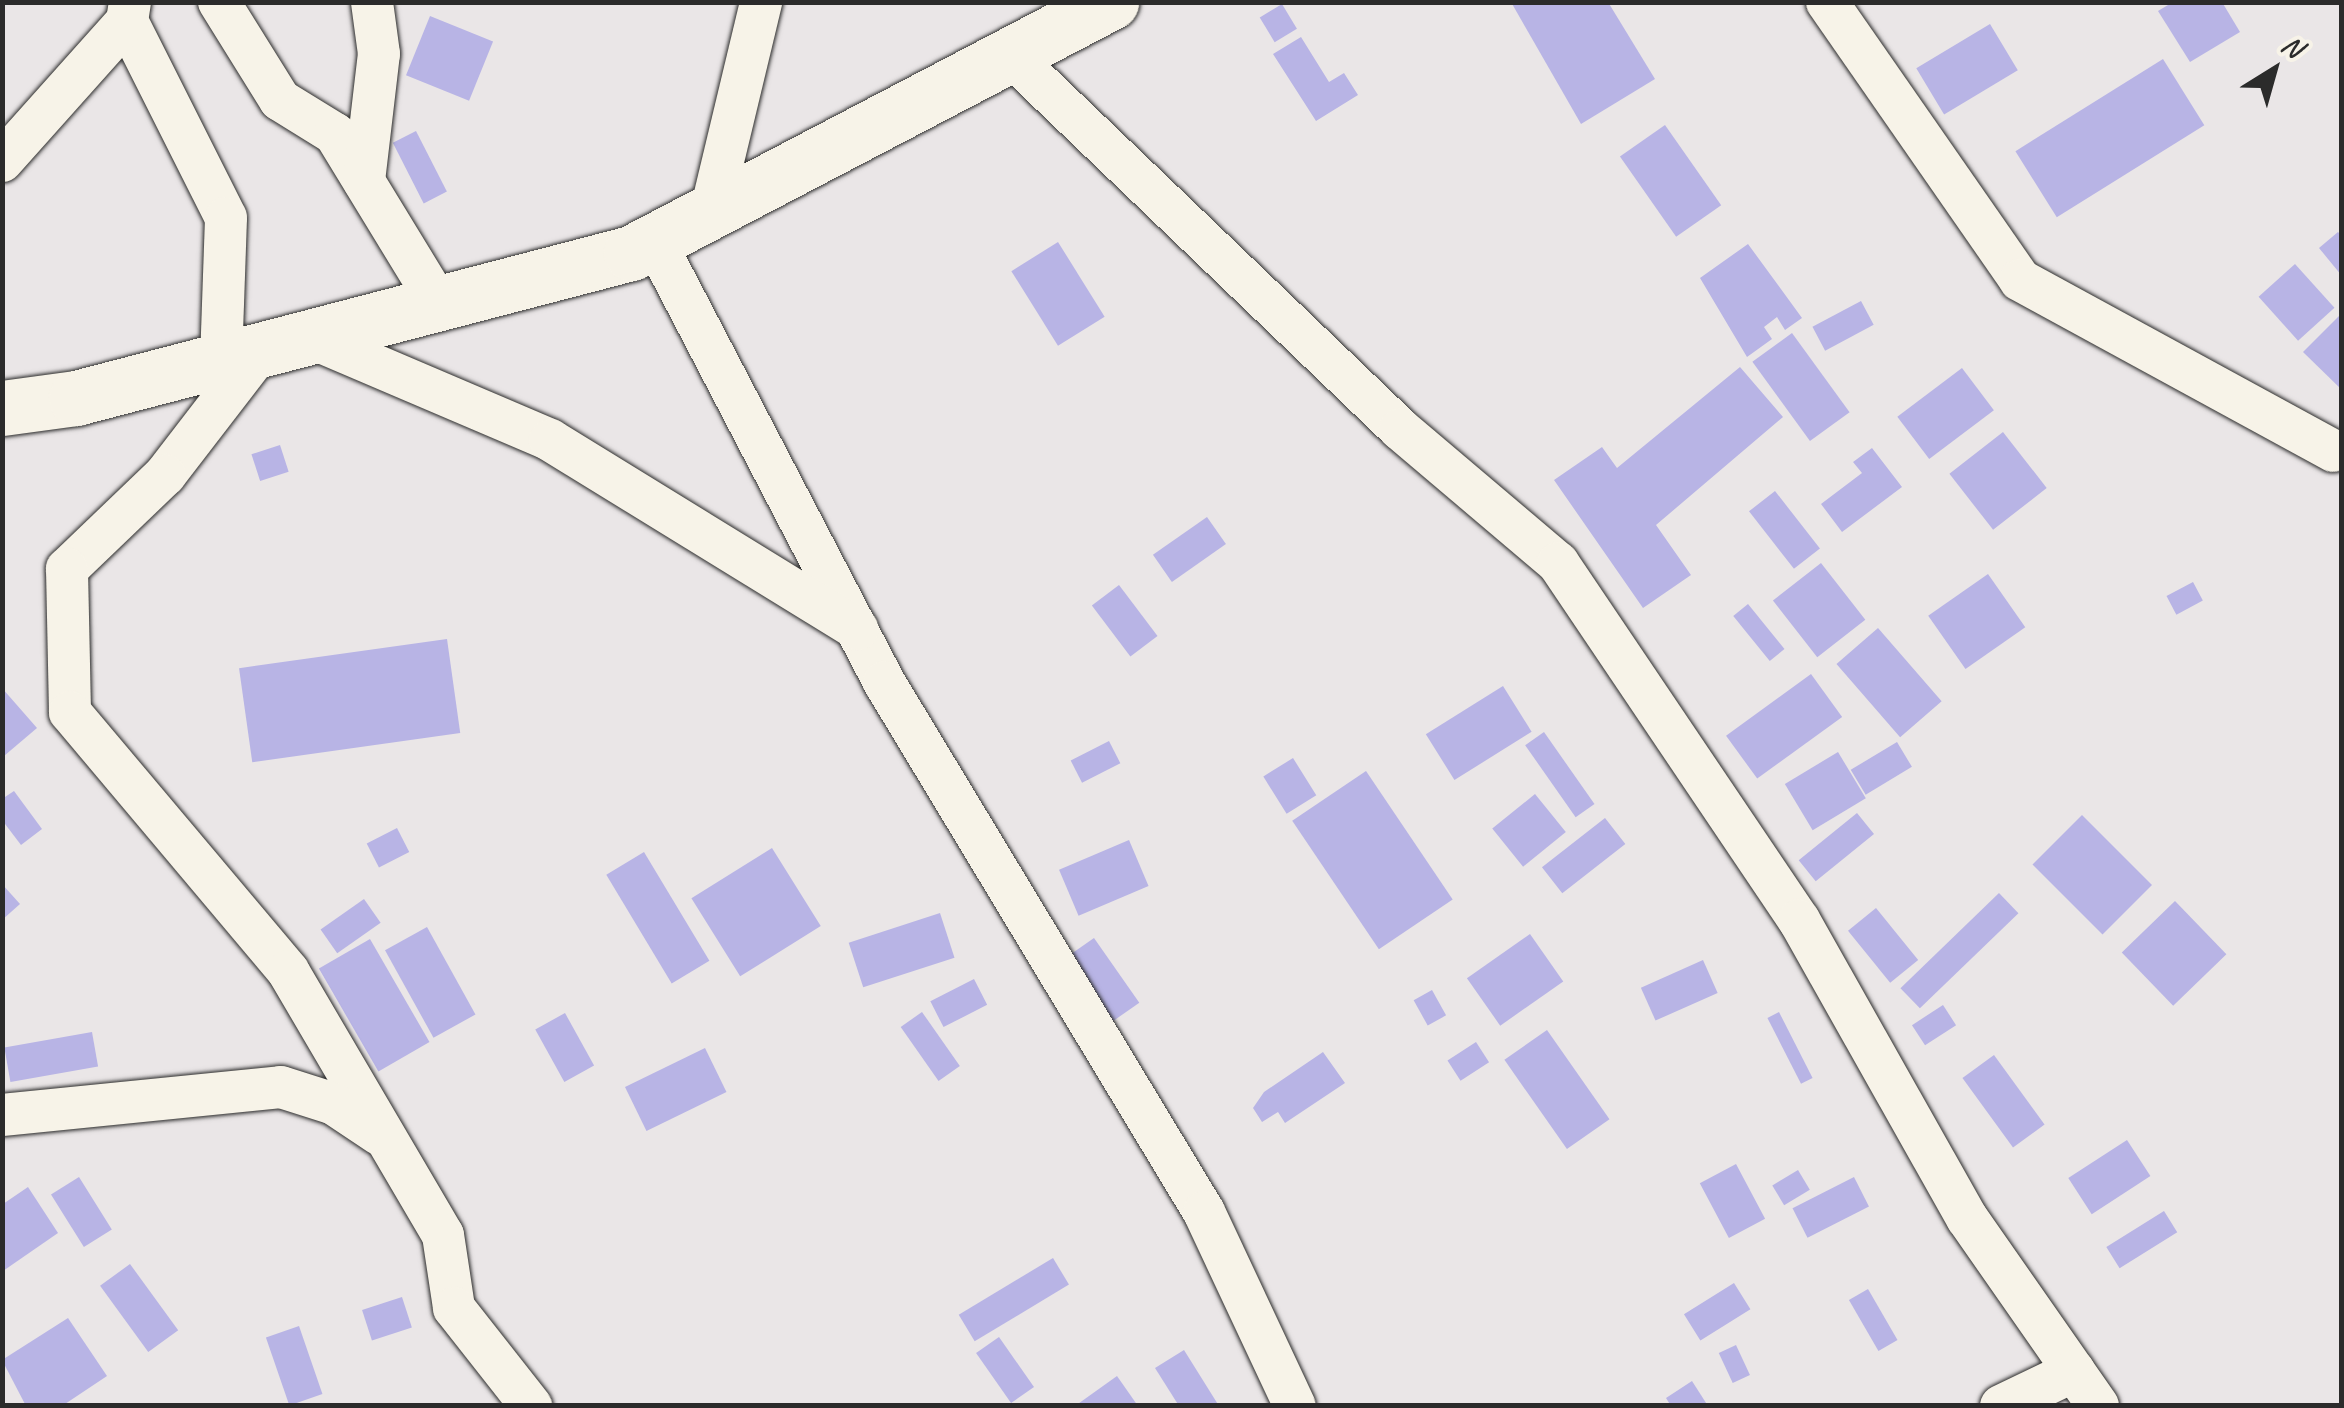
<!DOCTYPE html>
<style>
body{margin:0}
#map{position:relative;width:2344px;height:1408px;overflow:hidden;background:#eae6e7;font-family:Caveat,sans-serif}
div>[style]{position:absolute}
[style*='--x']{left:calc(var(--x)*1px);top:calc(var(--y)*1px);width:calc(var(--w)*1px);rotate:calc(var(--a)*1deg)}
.building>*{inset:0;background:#b8b4e5;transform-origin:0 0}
.roads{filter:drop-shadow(0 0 2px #2b2b2b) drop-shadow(0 0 2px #2b2b2b)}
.street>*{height:42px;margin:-21px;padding:0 21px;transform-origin:21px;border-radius:21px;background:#f7f3e8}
.secondary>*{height:55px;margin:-27.5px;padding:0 27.5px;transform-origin:27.5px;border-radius:27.5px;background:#f7f3e8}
span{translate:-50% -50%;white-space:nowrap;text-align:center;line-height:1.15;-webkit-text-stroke:10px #f7f3e8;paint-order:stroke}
.frame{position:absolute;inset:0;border:5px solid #2b2b2b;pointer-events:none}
.north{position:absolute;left:2224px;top:20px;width:100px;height:100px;-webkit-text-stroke:8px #f7f3e8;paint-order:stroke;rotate:37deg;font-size:28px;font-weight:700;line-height:40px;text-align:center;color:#2b2b2b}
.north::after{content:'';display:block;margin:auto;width:35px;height:45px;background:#2b2b2b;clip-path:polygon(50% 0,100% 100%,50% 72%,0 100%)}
</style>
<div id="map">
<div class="building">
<i style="clip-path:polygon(1511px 2px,1608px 2px,1655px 79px,1581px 124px)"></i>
<i style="clip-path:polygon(2173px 2px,2222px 2px,2240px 32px,2190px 62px,2158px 11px)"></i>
<i style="left:1282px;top:4px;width:29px;height:26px;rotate:59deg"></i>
<i style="left:430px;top:16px;width:68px;height:64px;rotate:22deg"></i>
<i style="left:1990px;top:24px;width:54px;height:86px;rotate:59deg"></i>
<i style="clip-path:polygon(1301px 37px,1329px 82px,1344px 73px,1358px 95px,1316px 121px,1273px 54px)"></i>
<i style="left:2163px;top:59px;width:78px;height:174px;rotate:58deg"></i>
<i style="left:1665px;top:125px;width:98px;height:55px;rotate:55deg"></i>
<i style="left:416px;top:131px;width:68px;height:26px;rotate:63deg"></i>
<i style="clip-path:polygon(2338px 232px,2342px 236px,2342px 276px,2319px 248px)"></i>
<i style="left:1058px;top:242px;width:88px;height:55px;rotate:58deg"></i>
<i style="clip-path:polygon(1748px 244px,1802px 318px,1785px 330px,1777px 317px,1764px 327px,1772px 339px,1747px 357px,1700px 278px)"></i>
<i style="left:2295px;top:264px;width:59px;height:49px;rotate:48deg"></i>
<i style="left:1861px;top:301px;width:27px;height:55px;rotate:62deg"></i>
<i style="clip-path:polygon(2339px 316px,2342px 318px,2342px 390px,2303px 352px)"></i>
<i style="left:1792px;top:333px;width:98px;height:49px;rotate:54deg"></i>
<i style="clip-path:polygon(1740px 367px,1783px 417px,1656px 525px,1691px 575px,1643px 608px,1554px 480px,1602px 447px,1617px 468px)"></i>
<i style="left:1962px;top:368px;width:53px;height:81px;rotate:53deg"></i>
<i style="left:2003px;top:432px;width:71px;height:68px;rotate:52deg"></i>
<i style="left:280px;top:445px;width:28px;height:30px;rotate:72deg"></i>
<i style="clip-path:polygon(1872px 448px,1902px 487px,1842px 532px,1821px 504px,1862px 473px,1853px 462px)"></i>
<i style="left:1775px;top:491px;width:73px;height:33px;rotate:52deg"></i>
<i style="left:1207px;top:517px;width:33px;height:66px;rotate:55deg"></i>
<i style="left:1821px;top:563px;width:72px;height:61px;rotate:52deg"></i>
<i style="left:1988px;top:574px;width:65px;height:73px;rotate:55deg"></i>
<i style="left:2193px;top:582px;width:21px;height:30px;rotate:62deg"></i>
<i style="left:1119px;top:585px;width:64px;height:34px;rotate:53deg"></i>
<i style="left:1748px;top:604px;width:58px;height:19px;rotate:51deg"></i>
<i style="left:1878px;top:628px;width:97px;height:55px;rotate:49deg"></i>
<i style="left:447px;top:639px;width:95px;height:210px;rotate:82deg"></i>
<i style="left:1811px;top:674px;width:53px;height:105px;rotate:54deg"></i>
<i style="left:1503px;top:686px;width:54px;height:91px;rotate:58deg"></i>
<i style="clip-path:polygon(2px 688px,37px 728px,4px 756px,2px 754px)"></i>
<i style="left:1544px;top:732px;width:88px;height:23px;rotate:55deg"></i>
<i style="left:1109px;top:741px;width:25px;height:43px;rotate:63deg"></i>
<i style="left:1897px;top:742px;width:29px;height:54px;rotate:59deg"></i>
<i style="left:1838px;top:752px;width:54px;height:62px;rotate:59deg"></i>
<i style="left:1293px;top:758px;width:44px;height:35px;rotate:58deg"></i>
<i style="left:1366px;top:771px;width:155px;height:89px;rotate:56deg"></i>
<i style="clip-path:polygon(14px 791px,42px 829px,21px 845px,2px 820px,2px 799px)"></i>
<i style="left:1535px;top:794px;width:49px;height:55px;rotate:51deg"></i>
<i style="left:1857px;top:813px;width:27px;height:75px;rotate:51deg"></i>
<i style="left:2082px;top:815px;width:99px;height:70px;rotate:45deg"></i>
<i style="left:1605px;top:818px;width:33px;height:80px;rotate:52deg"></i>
<i style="left:397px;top:828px;width:27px;height:34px;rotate:63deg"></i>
<i style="left:1129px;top:840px;width:50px;height:76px;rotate:67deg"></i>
<i style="left:772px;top:848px;width:92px;height:95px;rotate:58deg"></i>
<i style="left:644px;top:852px;width:127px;height:44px;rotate:59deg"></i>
<i style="clip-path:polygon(2px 884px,20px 904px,2px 920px)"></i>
<i style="left:1999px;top:893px;width:28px;height:137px;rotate:46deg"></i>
<i style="left:364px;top:899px;width:29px;height:53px;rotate:55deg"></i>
<i style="left:2175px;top:901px;width:74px;height:74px;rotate:46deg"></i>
<i style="left:1876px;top:908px;width:67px;height:36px;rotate:51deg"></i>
<i style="left:940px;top:913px;width:47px;height:96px;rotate:72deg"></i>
<i style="left:427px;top:927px;width:100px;height:48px;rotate:61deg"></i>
<i style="left:1530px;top:934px;width:58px;height:77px;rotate:55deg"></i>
<i style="left:1094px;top:938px;width:79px;height:38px;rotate:55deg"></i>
<i style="left:370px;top:939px;width:119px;height:59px;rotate:60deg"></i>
<i style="left:1703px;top:960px;width:36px;height:68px;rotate:66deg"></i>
<i style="left:974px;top:979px;width:29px;height:49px;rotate:63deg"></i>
<i style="left:1432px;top:990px;width:29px;height:21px;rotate:61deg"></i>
<i style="left:1943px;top:1005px;width:24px;height:37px;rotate:57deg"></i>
<i style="left:922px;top:1012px;width:66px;height:26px;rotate:55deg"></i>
<i style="left:1779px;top:1012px;width:74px;height:13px;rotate:63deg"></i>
<i style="left:565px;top:1013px;width:60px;height:34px;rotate:61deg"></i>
<i style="left:1547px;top:1030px;width:109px;height:52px;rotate:55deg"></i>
<i style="left:92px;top:1032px;width:35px;height:89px;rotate:80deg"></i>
<i style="left:1476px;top:1042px;width:24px;height:34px;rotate:57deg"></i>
<i style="left:705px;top:1048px;width:49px;height:89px;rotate:64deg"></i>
<i style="clip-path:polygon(1323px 1052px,1345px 1083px,1285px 1123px,1278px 1112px,1262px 1122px,1253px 1108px,1264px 1092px)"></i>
<i style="left:1994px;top:1055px;width:86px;height:39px;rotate:54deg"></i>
<i style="left:2127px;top:1140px;width:43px;height:70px;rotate:57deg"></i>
<i style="left:1736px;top:1164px;width:62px;height:41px;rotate:62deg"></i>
<i style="left:1798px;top:1170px;width:23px;height:30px;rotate:59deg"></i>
<i style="left:79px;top:1177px;width:62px;height:33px;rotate:58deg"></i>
<i style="left:1854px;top:1177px;width:33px;height:69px;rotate:63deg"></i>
<i style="clip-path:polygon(28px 1187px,58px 1233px,3px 1271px,3px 1204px)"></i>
<i style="left:2164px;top:1211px;width:25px;height:68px;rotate:58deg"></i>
<i style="left:1053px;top:1258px;width:31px;height:110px;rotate:59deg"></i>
<i style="left:130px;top:1264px;width:82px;height:37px;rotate:54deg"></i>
<i style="left:1734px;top:1283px;width:31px;height:59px;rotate:58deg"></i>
<i style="left:1868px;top:1289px;width:59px;height:22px;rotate:60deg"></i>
<i style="left:402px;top:1297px;width:32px;height:42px;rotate:72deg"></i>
<i style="clip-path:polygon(68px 1318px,107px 1376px,62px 1406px,26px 1406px,2px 1360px)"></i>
<i style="left:299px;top:1326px;width:72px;height:35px;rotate:71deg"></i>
<i style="left:999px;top:1337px;width:61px;height:28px;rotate:55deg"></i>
<i style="left:1736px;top:1345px;width:33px;height:19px;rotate:65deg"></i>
<i style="clip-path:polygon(1184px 1350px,1219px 1406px,1179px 1406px,1155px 1368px)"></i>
<i style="clip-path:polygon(1117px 1376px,1138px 1406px,1075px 1406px)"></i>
<i style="clip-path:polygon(1692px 1381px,1708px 1406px,1671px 1406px,1666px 1398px)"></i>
</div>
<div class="roads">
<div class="street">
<i style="--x:219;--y:2;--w:115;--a:58.1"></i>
<i style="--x:280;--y:100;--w:65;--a:31.7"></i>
<i style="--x:335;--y:134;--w:198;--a:58.6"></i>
<i style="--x:1827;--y:2;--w:338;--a:55.2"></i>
<i style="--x:2020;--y:280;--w:357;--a:28.6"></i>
<i style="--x:127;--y:21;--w:220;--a:63.3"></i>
<i style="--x:226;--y:218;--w:142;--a:92"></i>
<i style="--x:1010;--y:55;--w:540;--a:43.8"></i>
<i style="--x:1400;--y:429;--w:207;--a:40.3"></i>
<i style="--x:1558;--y:563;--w:431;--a:56"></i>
<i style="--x:1799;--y:920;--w:342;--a:60.6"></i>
<i style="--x:1967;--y:1218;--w:229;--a:55.1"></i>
<i style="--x:2;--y:161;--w:188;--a:-48.2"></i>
<i style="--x:127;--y:21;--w:19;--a:-81"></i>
<i style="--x:364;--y:181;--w:128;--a:-83.3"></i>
<i style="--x:379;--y:54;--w:52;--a:-97.7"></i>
<i style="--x:711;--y:211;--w:215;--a:-76.5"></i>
<i style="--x:654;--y:240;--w:498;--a:62.5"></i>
<i style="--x:884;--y:682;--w:619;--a:58.88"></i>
<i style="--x:1204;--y:1212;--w:214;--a:64.9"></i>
<i style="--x:309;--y:337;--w:262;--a:23.1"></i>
<i style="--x:550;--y:440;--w:361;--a:31.6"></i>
<i style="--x:262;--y:349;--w:159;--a:127.6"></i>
<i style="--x:165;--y:475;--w:136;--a:136.2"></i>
<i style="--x:67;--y:569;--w:143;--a:88.8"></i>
<i style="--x:70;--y:712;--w:339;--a:49.9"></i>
<i style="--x:288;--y:971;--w:306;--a:59.6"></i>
<i style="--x:443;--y:1235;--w:74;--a:81.4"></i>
<i style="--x:454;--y:1308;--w:125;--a:51.8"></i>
<i style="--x:2;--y:1115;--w:280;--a:-5.7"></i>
<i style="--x:281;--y:1087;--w:56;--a:17.8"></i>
<i style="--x:334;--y:1104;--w:54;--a:33.7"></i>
<i style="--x:2001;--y:1406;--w:81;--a:-25.6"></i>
</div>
<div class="secondary">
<i style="--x:2;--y:408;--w:75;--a:-7.7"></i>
<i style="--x:76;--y:398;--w:574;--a:-14.64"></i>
<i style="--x:631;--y:253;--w:542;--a:-27.61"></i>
</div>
</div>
<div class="frame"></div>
<div class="north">N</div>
</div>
